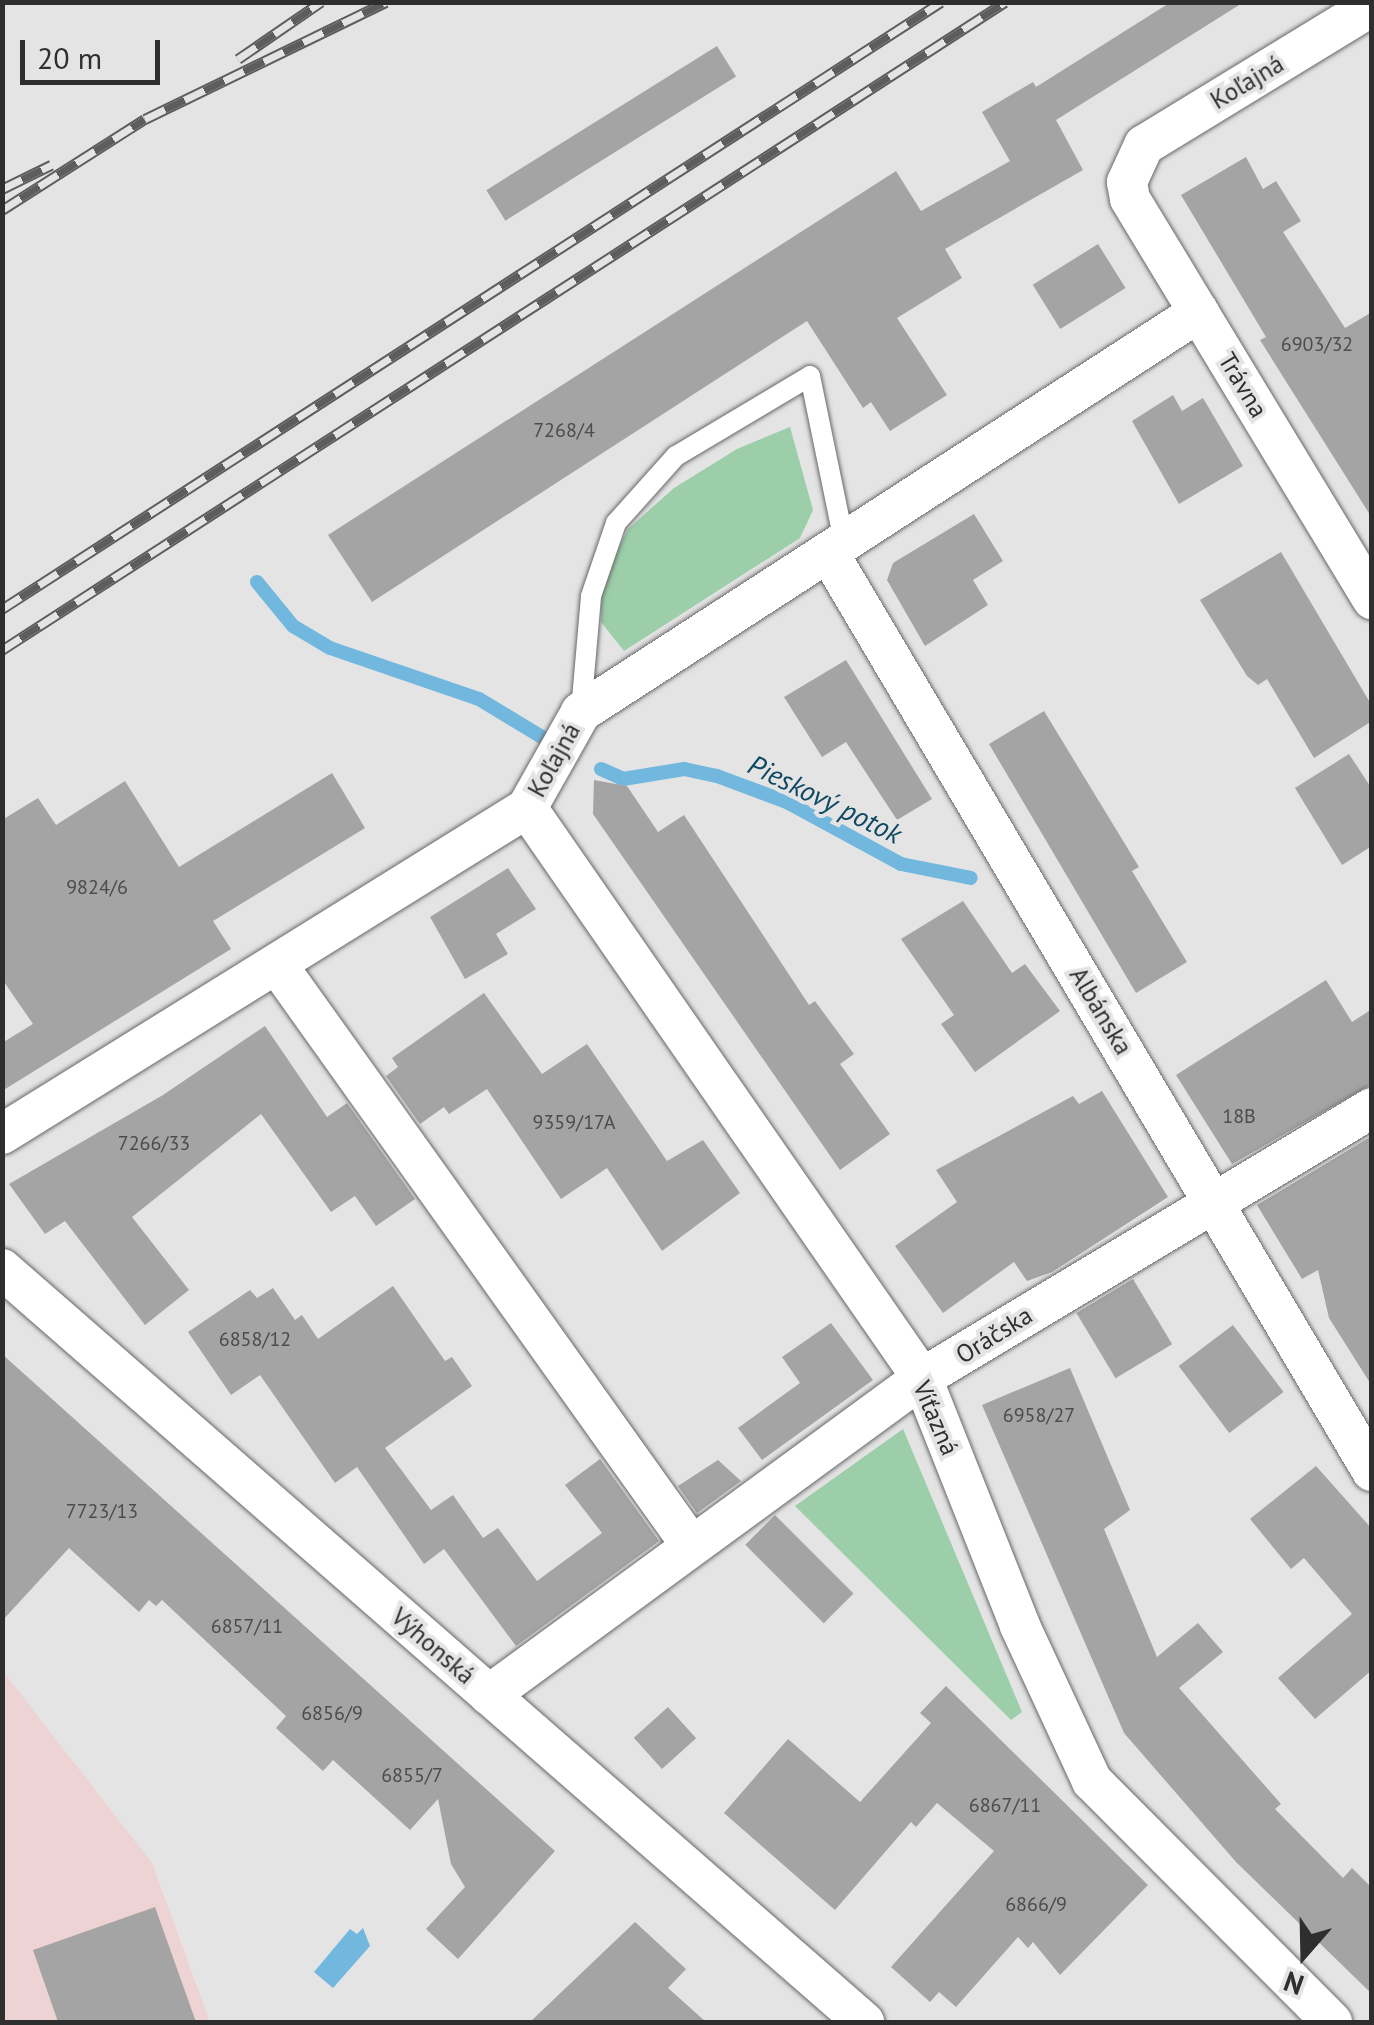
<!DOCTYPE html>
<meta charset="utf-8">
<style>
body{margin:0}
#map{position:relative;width:1374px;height:2025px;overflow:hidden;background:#e4e4e5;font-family:"PT Sans",sans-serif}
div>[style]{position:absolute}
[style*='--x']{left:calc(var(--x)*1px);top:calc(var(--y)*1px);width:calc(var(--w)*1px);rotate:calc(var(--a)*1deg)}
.industrial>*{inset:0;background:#eed3d4}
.green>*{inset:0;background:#9bcea9}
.water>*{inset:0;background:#72b8de}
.stream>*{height:14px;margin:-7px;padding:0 7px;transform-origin:7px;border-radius:7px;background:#72b8de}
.building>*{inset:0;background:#a4a4a5;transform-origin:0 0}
.roads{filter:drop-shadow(0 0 2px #686869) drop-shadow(0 0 2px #686869)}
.lane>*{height:20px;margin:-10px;padding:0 10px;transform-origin:10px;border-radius:10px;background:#fff}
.street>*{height:40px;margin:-20px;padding:0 20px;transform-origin:20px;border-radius:20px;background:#fff}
.rail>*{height:11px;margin-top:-5.5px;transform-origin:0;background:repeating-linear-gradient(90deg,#e4e4e5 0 22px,#5d5d5e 0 44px);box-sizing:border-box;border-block:2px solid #5d5d5e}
span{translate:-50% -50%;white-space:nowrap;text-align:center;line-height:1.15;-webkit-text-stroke:8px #e4e4e5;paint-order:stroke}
.number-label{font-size:20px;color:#4c4c4c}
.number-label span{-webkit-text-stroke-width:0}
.street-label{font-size:25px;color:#2e2e2f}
.water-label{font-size:28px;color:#0e4862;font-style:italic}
.frame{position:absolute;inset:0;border:5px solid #2e2e2f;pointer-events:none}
.north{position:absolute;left:1254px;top:1905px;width:100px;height:100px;-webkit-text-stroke:8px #e4e4e5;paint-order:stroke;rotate:200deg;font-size:28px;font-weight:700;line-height:40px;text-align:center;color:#2e2e2f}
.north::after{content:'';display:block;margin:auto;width:35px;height:45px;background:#2e2e2f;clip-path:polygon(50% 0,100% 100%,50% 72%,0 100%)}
.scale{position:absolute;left:20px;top:40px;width:140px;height:45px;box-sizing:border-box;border:5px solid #2e2e2f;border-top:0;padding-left:12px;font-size:30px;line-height:35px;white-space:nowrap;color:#2e2e2f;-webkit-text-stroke:8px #e4e4e5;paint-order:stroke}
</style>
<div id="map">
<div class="industrial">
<i style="clip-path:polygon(2px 1670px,152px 1863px,210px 2022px,3px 2022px)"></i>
</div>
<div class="green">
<i style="clip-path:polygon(790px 427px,813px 510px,800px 538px,624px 651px,601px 622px,602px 583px,628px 529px,674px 488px,737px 449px)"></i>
<i style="clip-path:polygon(903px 1429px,1022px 1712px,1011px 1720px,795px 1506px)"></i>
</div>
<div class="water">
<i style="clip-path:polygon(363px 1928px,370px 1946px,333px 1988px,314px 1972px,350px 1929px,357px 1934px)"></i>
</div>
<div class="stream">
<i style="--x:257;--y:582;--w:57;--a:50.7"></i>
<i style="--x:293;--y:626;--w:43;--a:30.7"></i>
<i style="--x:330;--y:648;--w:157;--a:18.9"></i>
<i style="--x:479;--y:699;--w:85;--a:31.1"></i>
<i style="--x:601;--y:769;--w:24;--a:24"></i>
<i style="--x:623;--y:779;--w:62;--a:-9.3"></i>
<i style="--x:684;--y:769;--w:34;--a:12"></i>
<i style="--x:717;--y:776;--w:75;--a:20.4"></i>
<i style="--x:787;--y:802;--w:130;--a:28.5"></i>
<i style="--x:901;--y:864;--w:71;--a:11.3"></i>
</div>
<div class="building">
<i style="clip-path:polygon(1171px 2px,1244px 2px,1056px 120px,1083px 170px,945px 249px,962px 278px,897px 318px,947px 395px,890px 431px,871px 402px,863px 408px,807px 321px,372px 602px,328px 535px,896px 171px,921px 211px,1010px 161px,982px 112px,1033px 82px,1036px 87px)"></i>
<i style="left:717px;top:46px;width:36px;height:272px;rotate:58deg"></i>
<i style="clip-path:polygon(1246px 157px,1263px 189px,1276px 181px,1301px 221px,1283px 232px,1345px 328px,1372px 312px,1372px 518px,1260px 340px,1266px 337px,1181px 195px)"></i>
<i style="left:1098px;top:244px;width:52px;height:77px;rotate:58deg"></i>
<i style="clip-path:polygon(1173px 395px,1182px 411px,1203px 398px,1243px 466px,1179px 504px,1132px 421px)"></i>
<i style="clip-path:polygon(974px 514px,1003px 561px,973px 580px,988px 605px,925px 646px,887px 580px,893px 563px)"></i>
<i style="clip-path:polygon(1281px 552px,1372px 706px,1372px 721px,1314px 758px,1267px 679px,1258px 685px,1247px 676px,1200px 600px)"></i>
<i style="clip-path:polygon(846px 660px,932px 799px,897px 820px,846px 742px,822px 757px,784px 697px)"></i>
<i style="clip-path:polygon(1044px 711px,1139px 867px,1132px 871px,1187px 962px,1136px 993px,989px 744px)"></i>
<i style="clip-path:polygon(1349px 754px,1372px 789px,1372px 846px,1342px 865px,1295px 788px)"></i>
<i style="clip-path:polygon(332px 773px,365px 828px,213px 921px,231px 949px,2px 1091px,2px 1043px,33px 1024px,2px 979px,2px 820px,38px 798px,56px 825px,125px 781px,179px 867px)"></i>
<i style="clip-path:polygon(594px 780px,627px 786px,658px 832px,684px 815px,809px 1005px,815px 1001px,854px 1054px,840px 1064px,890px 1134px,840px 1170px,593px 814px)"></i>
<i style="clip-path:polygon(508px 868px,536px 909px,496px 934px,508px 954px,465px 979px,430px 917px)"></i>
<i style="clip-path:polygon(963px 901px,1012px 973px,1025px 964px,1060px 1011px,975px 1072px,941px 1024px,954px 1015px,901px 939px)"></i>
<i style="clip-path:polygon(1326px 980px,1352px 1022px,1372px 1009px,1372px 1084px,1232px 1164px,1176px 1075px)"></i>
<i style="clip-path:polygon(484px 993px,542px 1074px,587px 1044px,667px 1161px,703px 1140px,740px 1193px,662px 1251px,607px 1168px,561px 1199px,487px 1089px,449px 1114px,444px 1107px,420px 1124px,386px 1076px,398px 1067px,392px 1058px)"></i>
<i style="clip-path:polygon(265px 1026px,327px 1117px,347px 1103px,415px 1199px,376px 1226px,355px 1196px,331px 1212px,261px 1114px,132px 1217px,189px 1290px,145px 1325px,65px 1221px,45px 1234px,9px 1184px,163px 1095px)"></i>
<i style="clip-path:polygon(1102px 1091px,1168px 1197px,1052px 1272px,1027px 1281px,1014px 1262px,943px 1313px,895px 1246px,957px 1202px,936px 1170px,1073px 1096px,1079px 1104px)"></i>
<i style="clip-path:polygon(1372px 1136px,1372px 1386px,1329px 1318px,1318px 1270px,1302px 1279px,1257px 1205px)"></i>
<i style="left:1133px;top:1279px;width:76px;height:66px;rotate:59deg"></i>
<i style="clip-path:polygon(393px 1286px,445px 1361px,452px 1357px,472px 1386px,385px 1448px,431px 1510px,453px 1495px,483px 1538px,498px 1528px,537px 1581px,602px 1533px,565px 1485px,600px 1459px,659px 1541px,516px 1646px,444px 1549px,424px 1564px,357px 1467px,335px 1483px,260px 1375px,231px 1395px,188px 1332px,250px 1290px,257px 1298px,273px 1288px,295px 1320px,302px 1315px,318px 1339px)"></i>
<i style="clip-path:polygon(831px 1323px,873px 1380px,762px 1460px,738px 1428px,800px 1383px,782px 1357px)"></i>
<i style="left:1233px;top:1325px;width:84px;height:68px;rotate:53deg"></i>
<i style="clip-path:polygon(2px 1354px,555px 1851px,458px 1959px,426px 1929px,465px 1887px,451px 1864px,438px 1799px,410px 1830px,333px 1760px,323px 1771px,276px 1728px,286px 1716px,162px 1600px,156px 1606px,149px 1600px,139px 1612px,69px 1548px,2px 1621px)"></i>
<i style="clip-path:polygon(1070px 1368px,1130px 1510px,1104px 1529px,1157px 1657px,1198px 1623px,1223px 1652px,1179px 1688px,1281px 1804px,1275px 1809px,1343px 1878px,1352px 1868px,1372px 1888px,1372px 1994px,1236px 1862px,1124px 1733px,982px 1405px)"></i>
<i style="clip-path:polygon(718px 1460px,741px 1481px,697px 1513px,678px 1486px)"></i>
<i style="clip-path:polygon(1316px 1466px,1372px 1529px,1372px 1670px,1315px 1719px,1278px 1678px,1352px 1614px,1304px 1558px,1291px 1569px,1250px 1519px)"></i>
<i style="left:775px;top:1515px;width:111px;height:42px;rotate:45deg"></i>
<i style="clip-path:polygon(946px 1686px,1148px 1885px,1060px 1975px,1033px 1942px,1028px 1948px,1018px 1937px,956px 2007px,939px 1992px,930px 2002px,891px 1967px,994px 1851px,937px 1803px,916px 1827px,911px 1822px,835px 1910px,724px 1813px,788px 1739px,860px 1802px,931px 1723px,920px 1713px)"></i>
<i style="left:668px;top:1707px;width:42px;height:46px;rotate:48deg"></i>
<i style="clip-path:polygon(155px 1907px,196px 2022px,58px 2022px,33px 1950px)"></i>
<i style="clip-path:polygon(635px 1922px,686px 1969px,668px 1988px,706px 2022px,530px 2022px)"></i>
</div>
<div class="roads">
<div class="lane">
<i style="--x:581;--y:711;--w:115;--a:-85"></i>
<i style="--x:591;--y:596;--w:77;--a:-71.1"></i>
<i style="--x:616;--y:523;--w:90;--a:-48.2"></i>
<i style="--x:676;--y:456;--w:156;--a:-30.8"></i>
<i style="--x:810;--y:376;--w:169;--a:78.4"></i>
</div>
<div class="street">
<i style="--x:1372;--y:6;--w:267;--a:148.6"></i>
<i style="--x:1144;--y:145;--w:41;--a:114.7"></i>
<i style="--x:1127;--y:182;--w:17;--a:80"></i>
<i style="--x:1130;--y:199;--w:468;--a:58.8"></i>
<i style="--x:828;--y:552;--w:1068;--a:59.38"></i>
<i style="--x:527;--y:808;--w:693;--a:55.28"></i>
<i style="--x:922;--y:1378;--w:267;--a:68.4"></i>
<i style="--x:1020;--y:1626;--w:171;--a:65.1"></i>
<i style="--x:1092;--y:1781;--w:340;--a:45.1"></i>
<i style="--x:278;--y:966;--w:711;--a:54.5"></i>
<i style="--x:2;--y:1134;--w:618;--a:-31.84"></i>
<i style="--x:527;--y:808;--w:110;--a:-60.6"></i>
<i style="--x:581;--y:712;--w:736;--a:-32.91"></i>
<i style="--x:2;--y:1269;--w:1145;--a:41.14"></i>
<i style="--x:489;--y:1695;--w:537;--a:-36.21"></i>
<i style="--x:922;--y:1378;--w:525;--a:-30.96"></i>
</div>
</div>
<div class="rail">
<i style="--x:238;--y:59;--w:101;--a:-34.5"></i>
<i style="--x:2;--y:189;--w:55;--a:-26.1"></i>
<i style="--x:2;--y:210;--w:169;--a:-32.5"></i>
<i style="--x:145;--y:119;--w:268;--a:-25.9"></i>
<i style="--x:2;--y:609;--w:1118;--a:-32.88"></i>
<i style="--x:2;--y:650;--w:1194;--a:-32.86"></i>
</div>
<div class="number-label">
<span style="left:1317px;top:344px">6903/32</span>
<span style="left:564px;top:430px">7268/4</span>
<span style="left:97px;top:887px">9824/6</span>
<span style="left:1239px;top:1116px">18B</span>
<span style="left:574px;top:1122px">9359/17A</span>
<span style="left:154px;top:1143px">7266/33</span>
<span style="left:255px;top:1339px">6858/12</span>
<span style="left:1039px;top:1415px">6958/27</span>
<span style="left:102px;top:1511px">7723/13</span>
<span style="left:247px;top:1626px">6857/11</span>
<span style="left:332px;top:1713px">6856/9</span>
<span style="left:412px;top:1775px">6855/7</span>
<span style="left:1005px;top:1805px">6867/11</span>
<span style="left:1036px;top:1904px">6866/9</span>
</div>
<div class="street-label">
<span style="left:1247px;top:82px;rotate:-31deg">Koľajná</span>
<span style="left:1243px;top:385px;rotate:59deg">Trávna</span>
<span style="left:554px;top:760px;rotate:-61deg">Koľajná</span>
<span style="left:1101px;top:1011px;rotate:59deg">Albánska</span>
<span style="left:994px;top:1335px;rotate:-32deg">Oráčska</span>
<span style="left:936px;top:1418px;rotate:67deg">Víťazná</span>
<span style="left:433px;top:1646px;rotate:41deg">Výhonská</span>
</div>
<div class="water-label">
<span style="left:825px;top:799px;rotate:26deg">Pieskový potok</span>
</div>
<div class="frame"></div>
<div class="north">N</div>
<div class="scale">20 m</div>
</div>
